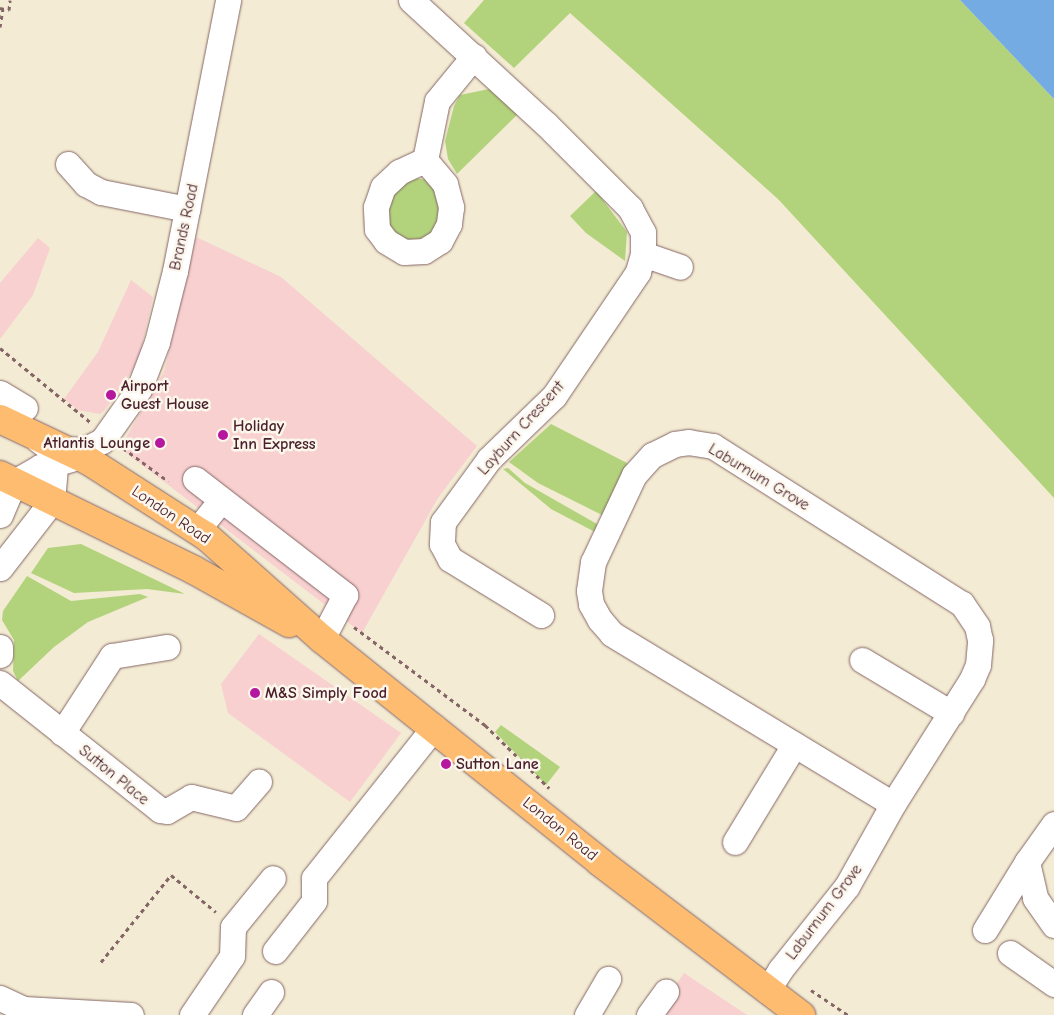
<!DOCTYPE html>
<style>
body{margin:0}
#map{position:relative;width:1054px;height:1015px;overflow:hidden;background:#f3ebd3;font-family:"Comic Neue",sans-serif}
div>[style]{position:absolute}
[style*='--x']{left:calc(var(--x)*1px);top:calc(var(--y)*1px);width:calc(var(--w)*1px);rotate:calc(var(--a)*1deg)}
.built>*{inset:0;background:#f7d0cf}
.green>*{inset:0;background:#b2d37c}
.water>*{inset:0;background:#74abe3}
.path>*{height:3px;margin-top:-1.5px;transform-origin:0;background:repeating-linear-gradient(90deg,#856666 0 4px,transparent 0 8px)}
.roads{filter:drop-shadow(0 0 1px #856666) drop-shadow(0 0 1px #856666)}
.minor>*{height:25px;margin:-12.5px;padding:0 12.5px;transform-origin:12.5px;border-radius:12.5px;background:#fff}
.highway>*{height:28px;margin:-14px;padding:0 14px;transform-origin:14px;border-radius:14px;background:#fdbc70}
.dots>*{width:14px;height:14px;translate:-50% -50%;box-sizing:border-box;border:2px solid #fbf7ec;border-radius:50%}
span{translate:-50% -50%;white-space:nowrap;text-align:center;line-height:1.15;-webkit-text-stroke:5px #fbf7ec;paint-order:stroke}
.street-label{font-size:16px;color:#4a1f2b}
.poi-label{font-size:16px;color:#4a1f2b;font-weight:700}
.left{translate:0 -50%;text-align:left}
.right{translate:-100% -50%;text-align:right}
</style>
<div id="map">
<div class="built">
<i style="clip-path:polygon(196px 237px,281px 277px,477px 446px,438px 498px,362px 633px,120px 448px,164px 372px)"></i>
<i style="clip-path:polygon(38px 238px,50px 248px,33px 295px,0 339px,0 283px)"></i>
<i style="clip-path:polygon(131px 280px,153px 297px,138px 363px,104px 411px,100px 414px,78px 410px,64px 399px,98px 352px)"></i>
<i style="clip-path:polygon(259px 634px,401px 733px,350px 802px,228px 713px,221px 684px)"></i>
<i style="clip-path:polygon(684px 973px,747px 1015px,655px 1015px)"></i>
</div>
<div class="green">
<i style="clip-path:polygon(484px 0,960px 0,1054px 99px,1054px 498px,778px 199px,570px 13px,514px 68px,464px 23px)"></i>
<i style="clip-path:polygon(494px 88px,519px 113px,457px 174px,448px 159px,445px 141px,454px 106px,460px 95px)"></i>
<i style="clip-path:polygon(407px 177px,429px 180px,442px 202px,434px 231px,422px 240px,409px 242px,392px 235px,385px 210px,389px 192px)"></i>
<i style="clip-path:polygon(596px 191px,627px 232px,625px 261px,586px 233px,570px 216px)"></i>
<i style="clip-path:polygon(551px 424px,627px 463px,606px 517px,538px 483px,509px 462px)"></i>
<i style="clip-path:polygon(508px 468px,525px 483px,597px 524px,595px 532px,551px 509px,503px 469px)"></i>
<i style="clip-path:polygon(81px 544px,185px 594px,147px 589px,74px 593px,31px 573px,48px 548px)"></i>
<i style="clip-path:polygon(27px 576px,71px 601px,140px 594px,148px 597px,88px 622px,54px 647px,18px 681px,13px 671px,14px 640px,2px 620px,3px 611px)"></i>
<i style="clip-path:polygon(501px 725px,560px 767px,546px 785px,495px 732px)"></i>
</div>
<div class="water">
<i style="clip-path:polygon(960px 0,1054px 0,1054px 99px)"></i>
</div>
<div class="path">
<i style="--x:0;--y:8;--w:9;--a:13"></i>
<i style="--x:9;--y:10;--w:10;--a:-84"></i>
<i style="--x:0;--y:27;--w:18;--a:-81"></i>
<i style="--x:0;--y:348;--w:117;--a:39.4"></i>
<i style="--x:123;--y:448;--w:56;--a:36.3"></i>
<i style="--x:354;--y:627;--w:164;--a:36.8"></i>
<i style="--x:485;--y:725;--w:90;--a:44.5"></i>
<i style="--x:101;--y:962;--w:112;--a:-51.2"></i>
<i style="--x:171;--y:875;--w:58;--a:39.4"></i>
<i style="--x:811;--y:990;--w:45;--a:34"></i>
</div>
<div class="roads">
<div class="minor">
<i style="--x:411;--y:0;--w:183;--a:42.6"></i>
<i style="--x:546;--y:124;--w:119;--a:45"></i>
<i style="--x:630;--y:208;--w:27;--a:62"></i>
<i style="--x:643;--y:232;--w:22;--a:90"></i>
<i style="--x:643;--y:254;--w:19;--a:106"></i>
<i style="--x:638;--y:272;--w:150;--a:124.1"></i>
<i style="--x:554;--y:396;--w:91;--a:135.9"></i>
<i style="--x:489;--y:459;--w:78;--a:126.1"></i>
<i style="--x:443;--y:522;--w:22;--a:93"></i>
<i style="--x:442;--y:544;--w:17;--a:62"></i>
<i style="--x:450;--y:559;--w:107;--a:31.6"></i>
<i style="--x:425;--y:160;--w:31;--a:50"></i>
<i style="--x:445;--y:184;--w:24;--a:75"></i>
<i style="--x:451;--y:207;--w:17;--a:97"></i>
<i style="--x:449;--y:224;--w:19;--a:118"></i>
<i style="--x:440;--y:241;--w:19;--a:148"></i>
<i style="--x:424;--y:251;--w:20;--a:177"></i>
<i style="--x:404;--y:252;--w:21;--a:-149"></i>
<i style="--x:386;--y:241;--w:15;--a:-127"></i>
<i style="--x:377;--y:229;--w:22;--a:-93"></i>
<i style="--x:376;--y:207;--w:21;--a:-71"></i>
<i style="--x:383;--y:187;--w:22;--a:-43"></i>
<i style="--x:399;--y:172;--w:29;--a:-25"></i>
<i style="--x:425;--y:160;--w:60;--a:-78.5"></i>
<i style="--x:437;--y:101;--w:58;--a:-50.6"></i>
<i style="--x:68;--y:164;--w:27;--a:48"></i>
<i style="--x:86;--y:184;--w:17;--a:28"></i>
<i style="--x:101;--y:192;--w:88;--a:11.2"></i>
<i style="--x:643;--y:254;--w:39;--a:19"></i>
<i style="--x:0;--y:393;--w:29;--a:31"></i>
<i style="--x:65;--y:449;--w:19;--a:3"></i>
<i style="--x:84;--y:450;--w:20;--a:-27"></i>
<i style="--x:102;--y:441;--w:64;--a:-54.6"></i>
<i style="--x:139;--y:389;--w:50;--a:-69"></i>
<i style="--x:157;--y:342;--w:73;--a:-75.8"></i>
<i style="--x:175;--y:271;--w:276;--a:-78.9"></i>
<i style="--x:195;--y:479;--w:190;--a:37.7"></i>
<i style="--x:345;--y:595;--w:50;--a:117.6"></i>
<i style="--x:0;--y:515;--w:23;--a:-67"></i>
<i style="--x:9;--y:494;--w:20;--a:-53"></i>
<i style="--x:21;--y:478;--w:22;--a:-30"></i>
<i style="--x:40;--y:467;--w:30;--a:-14"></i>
<i style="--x:197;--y:530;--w:38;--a:-51"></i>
<i style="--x:0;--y:568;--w:85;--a:-52.2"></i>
<i style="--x:52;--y:501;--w:38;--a:-85"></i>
<i style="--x:55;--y:463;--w:15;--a:-110"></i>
<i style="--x:50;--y:449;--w:16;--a:-142"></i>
<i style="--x:0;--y:647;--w:8;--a:90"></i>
<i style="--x:862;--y:660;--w:104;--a:30.8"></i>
<i style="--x:0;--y:683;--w:204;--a:38.4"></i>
<i style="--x:160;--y:810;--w:7;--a:8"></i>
<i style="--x:167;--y:811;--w:28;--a:-30"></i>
<i style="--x:191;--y:797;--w:46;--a:13.7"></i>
<i style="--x:236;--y:808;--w:35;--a:-49"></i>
<i style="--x:62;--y:733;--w:92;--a:-57"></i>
<i style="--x:112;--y:656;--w:56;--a:-9.3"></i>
<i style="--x:1054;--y:824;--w:47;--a:125.4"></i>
<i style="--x:1027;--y:862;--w:37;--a:77"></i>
<i style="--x:1035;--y:898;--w:33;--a:55"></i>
<i style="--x:735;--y:842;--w:114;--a:-58.7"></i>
<i style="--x:985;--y:930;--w:80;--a:-58.3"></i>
<i style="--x:275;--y:951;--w:63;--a:-52"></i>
<i style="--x:314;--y:901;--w:23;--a:-90"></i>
<i style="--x:314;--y:878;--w:193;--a:-51.5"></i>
<i style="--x:1010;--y:953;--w:54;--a:35.2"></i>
<i style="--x:767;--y:991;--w:25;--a:-58"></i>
<i style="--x:780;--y:970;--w:107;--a:-51.4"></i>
<i style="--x:847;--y:886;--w:94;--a:-60.7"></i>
<i style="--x:893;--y:804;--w:148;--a:-57.7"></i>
<i style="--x:972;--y:679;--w:15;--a:-67"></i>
<i style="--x:978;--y:665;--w:25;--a:-85"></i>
<i style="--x:980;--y:640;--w:14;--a:-102"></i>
<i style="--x:977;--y:626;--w:27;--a:-124"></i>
<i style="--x:962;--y:604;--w:295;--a:-147.6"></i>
<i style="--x:713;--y:446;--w:24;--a:-171"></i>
<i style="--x:689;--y:442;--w:14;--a:172"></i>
<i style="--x:675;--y:444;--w:25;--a:154"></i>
<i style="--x:652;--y:455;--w:27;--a:132"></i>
<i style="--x:634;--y:475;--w:96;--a:115.2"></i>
<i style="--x:593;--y:562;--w:29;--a:98"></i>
<i style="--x:589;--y:591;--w:13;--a:81"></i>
<i style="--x:591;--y:604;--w:18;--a:61"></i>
<i style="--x:600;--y:620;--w:18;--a:49"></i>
<i style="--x:612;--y:634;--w:328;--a:31.2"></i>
<i style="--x:0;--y:998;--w:26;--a:25"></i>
<i style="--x:24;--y:1009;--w:107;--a:3.2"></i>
<i style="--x:192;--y:1015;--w:71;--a:-55.9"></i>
<i style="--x:232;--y:956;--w:29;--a:-88"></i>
<i style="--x:233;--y:927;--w:63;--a:-50.8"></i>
<i style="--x:255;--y:1015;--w:28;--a:-55"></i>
<i style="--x:587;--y:1015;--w:42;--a:-59.7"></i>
<i style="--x:649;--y:1015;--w:29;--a:-54"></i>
</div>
<div class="highway">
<i style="--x:0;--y:419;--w:98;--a:25.3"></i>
<i style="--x:89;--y:461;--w:139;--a:32.7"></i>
<i style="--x:206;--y:536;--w:155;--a:41.6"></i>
<i style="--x:322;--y:639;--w:356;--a:38.7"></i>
<i style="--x:600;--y:862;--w:253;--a:37.3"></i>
<i style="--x:0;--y:475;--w:216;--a:26.1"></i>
<i style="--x:194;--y:570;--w:109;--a:29.2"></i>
</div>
</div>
<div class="dots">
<i style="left:111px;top:395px;background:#b5179e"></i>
<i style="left:223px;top:435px;background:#b5179e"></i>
<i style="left:160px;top:443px;background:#b5179e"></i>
<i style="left:255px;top:693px;background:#b5179e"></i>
<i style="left:446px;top:764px;background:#b5179e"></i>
</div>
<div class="street-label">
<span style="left:184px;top:227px;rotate:-78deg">Brands Road</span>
<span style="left:521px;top:428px;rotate:-48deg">Layburn Crescent</span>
<span style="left:759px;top:477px;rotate:31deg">Laburnum Grove</span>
<span style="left:171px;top:515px;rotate:34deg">London Road</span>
<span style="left:114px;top:775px;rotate:39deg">Sutton Place</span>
<span style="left:560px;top:829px;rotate:39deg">London Road</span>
<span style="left:824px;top:912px;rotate:-53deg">Laburnum Grove</span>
</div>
<div class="poi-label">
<span class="left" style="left:121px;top:395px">Airport<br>Guest House</span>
<span class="left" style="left:233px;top:435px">Holiday<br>Inn Express</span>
<span class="right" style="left:150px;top:443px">Atlantis Lounge</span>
<span class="left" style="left:265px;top:693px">M&amp;S Simply Food</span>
<span class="left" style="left:456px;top:764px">Sutton Lane</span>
</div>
</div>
